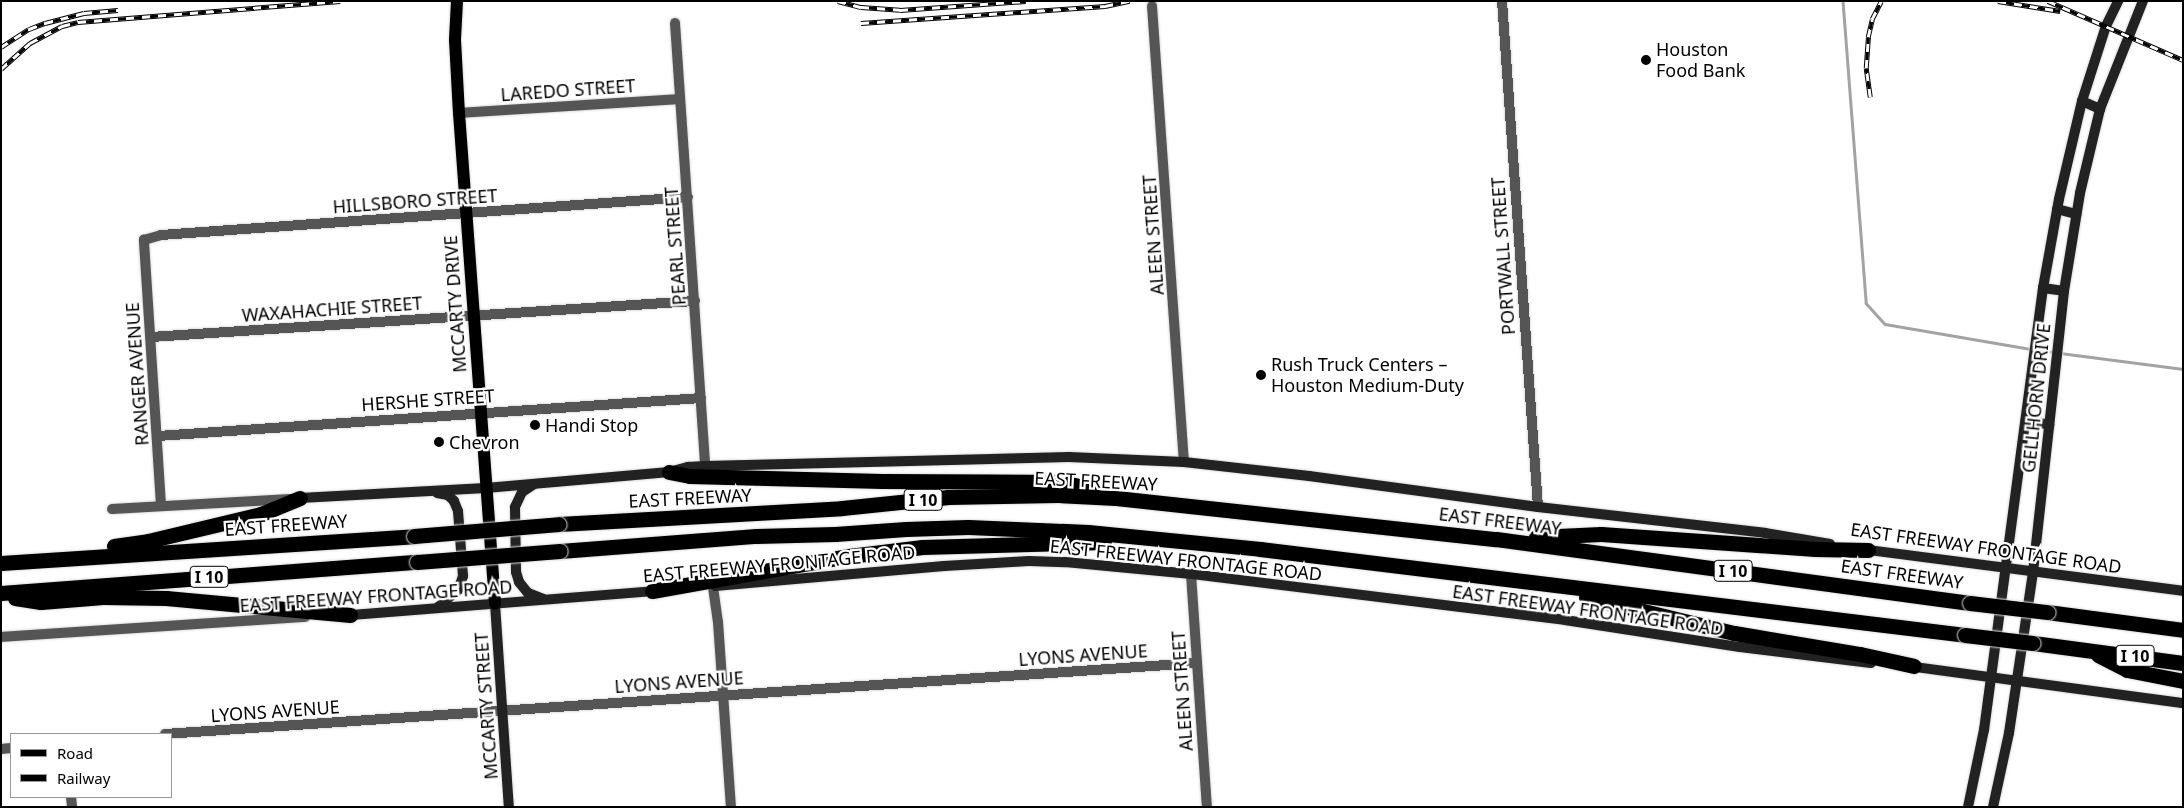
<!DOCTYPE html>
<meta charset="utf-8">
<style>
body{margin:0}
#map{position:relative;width:2184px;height:808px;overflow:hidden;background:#fff;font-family:"Noto Sans",sans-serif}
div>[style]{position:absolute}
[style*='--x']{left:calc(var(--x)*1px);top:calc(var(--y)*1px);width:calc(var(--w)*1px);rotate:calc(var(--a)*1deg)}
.stream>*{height:2.5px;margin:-1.25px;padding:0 1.25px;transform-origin:1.25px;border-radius:1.25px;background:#a3a3a3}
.roads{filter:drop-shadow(0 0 1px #dbdbdb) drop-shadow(0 0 1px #dbdbdb)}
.minor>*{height:10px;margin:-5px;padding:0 5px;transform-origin:5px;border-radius:5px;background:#555}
.secondary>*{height:10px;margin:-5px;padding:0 5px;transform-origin:5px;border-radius:5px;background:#222}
.primary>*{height:12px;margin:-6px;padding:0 6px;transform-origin:6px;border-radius:6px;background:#000}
.motorway>*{height:15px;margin:-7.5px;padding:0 7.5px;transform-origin:7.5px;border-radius:7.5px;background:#000}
.rail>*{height:4.5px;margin-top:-2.25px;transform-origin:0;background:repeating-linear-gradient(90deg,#fff 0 8px,#000 0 16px);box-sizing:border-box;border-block:1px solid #000}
.bridges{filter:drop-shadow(0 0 1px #dbdbdb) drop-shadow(0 0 1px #dbdbdb)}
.motorway-bridge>*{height:15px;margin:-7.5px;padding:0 7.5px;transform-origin:7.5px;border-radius:7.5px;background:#000}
.dots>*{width:14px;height:14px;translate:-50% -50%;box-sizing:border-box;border:2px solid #fff;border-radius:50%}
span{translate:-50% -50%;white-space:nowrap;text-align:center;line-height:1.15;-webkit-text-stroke:4.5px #fff;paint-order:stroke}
.shield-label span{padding:1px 4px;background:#fff;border:1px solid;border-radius:4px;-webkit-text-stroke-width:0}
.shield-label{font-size:16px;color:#000;font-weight:700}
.poi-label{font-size:18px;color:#000}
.left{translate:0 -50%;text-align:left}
.street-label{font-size:18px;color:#000}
.frame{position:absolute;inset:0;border:2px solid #000;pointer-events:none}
.legend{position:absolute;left:10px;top:733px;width:162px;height:65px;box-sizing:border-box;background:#fff;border:1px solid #999;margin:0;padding:6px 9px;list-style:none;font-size:15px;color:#000}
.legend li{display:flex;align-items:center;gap:10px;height:25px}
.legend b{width:25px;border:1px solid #999}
</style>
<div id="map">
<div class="stream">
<i style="--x:1843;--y:1;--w:303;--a:85.6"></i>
<i style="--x:1866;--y:303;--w:28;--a:48"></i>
<i style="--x:1885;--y:324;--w:149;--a:9.7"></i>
<i style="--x:2038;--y:350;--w:17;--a:7"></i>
<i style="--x:2060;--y:353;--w:124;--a:7.4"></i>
</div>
<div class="roads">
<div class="minor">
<i style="--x:1502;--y:1;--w:507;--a:85.93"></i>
<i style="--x:1152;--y:6;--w:457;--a:86"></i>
<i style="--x:675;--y:23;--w:444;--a:86.1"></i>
<i style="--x:459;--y:113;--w:221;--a:-3.6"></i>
<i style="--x:151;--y:337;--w:545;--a:-3.79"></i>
<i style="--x:158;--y:436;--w:544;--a:-4"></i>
<i style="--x:161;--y:505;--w:266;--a:-93.7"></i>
<i style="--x:144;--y:240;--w:18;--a:-16"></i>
<i style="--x:161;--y:235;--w:528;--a:-4.12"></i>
<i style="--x:112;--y:509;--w:179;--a:-3.2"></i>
<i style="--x:1191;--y:574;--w:234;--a:86.1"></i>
<i style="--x:713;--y:587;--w:35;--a:82"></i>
<i style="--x:718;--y:622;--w:185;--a:86"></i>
<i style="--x:1;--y:637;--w:305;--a:-3.8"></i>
<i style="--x:165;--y:734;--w:1032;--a:-3.94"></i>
<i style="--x:1;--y:749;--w:10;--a:-6"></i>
<i style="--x:71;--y:797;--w:10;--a:84"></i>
</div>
<div class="secondary">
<i style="--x:2082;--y:101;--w:20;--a:24"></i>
<i style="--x:2057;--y:209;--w:20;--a:15"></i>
<i style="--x:2043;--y:288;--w:21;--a:8"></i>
<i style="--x:2026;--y:419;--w:24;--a:15"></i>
<i style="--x:534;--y:484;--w:14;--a:146"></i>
<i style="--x:522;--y:492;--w:17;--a:115"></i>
<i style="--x:515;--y:507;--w:65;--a:89.1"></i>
<i style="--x:516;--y:572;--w:10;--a:73"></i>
<i style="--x:519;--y:582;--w:14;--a:51"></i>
<i style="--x:528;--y:593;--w:17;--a:21"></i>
<i style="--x:300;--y:498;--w:186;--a:-3.1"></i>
<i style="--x:486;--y:488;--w:184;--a:-5"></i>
<i style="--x:669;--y:472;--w:20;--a:-15"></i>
<i style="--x:688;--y:467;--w:17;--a:-3"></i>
<i style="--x:705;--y:466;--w:364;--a:-1.4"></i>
<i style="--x:1069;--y:457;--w:115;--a:2.5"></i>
<i style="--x:1184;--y:462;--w:126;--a:6.4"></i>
<i style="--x:1309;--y:476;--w:231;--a:7.7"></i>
<i style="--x:1538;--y:507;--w:228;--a:6.5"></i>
<i style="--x:1765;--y:533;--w:66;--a:9.6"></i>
<i style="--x:1861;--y:549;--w:325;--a:7.4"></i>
<i style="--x:715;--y:586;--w:230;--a:-5"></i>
<i style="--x:944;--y:566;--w:85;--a:-3.4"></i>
<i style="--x:1029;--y:561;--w:36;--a:2"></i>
<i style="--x:1065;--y:562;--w:127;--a:5.4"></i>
<i style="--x:1191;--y:574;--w:377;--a:7"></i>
<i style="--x:1565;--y:620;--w:177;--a:8.8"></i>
<i style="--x:1740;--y:647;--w:132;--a:7"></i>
<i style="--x:495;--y:604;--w:203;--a:86.1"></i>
<i style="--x:437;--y:608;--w:28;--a:-41"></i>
<i style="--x:458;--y:590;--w:15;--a:-70"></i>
<i style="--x:463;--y:576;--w:65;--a:-94.4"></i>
<i style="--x:458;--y:511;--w:11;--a:-112"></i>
<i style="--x:454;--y:501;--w:8;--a:-135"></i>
<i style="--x:448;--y:495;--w:11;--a:-170"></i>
<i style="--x:350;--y:615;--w:309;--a:-4.5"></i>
<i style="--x:1908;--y:666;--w:277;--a:7.7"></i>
<i style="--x:1968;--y:807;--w:79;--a:-78.3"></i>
<i style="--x:1984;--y:730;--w:446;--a:-82.4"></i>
<i style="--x:2043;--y:288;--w:90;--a:-79.8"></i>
<i style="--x:2059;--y:199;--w:101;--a:-76.8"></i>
<i style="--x:2082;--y:101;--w:79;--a:-72.3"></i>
<i style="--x:2106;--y:26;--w:28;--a:-64"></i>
<i style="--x:1993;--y:807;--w:76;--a:-77.8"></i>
<i style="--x:2009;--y:733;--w:163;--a:-81.5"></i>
<i style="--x:2033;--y:572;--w:283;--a:-83.7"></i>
<i style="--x:2064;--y:291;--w:99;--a:-80.7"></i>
<i style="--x:2080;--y:193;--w:86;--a:-76.6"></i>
<i style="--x:2100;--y:109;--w:116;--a:-68.3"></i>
</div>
<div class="primary">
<i style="--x:457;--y:1;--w:39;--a:93"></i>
<i style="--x:455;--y:40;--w:73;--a:86.9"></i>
<i style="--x:459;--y:113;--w:492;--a:85.8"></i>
</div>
<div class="motorway">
<i style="--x:669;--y:472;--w:21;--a:11"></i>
<i style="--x:690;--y:476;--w:192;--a:1.5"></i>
<i style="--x:882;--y:481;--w:182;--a:0.3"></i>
<i style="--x:1064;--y:482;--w:32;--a:16"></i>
<i style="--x:559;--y:524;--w:283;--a:-3.2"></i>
<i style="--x:842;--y:508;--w:107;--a:-5.9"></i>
<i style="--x:948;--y:497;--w:110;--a:-1"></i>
<i style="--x:1058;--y:495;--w:58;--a:3"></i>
<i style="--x:1116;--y:498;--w:382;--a:6.2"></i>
<i style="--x:1496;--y:539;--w:478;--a:7.7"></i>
<i style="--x:1536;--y:537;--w:65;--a:-2.6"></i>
<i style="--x:1601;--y:534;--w:215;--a:4"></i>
<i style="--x:1815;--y:549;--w:53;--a:1.1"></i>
<i style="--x:114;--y:546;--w:34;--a:-8"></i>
<i style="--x:148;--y:541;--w:116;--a:-13.4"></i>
<i style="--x:261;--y:514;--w:42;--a:-22.3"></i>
<i style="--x:560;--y:551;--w:197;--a:-4.4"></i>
<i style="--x:756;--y:536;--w:79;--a:-1.5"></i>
<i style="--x:835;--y:534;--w:71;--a:-4"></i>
<i style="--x:906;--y:529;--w:62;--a:-1.8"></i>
<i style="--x:968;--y:527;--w:120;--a:2.4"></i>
<i style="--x:1088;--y:532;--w:173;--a:5.6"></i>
<i style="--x:1260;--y:549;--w:710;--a:6.95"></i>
<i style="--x:1;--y:563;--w:414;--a:-3.7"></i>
<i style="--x:652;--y:591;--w:200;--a:-10.1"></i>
<i style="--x:849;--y:556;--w:74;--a:-7"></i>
<i style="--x:922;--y:547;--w:182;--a:-1.6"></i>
<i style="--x:1;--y:593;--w:417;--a:-4.3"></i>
<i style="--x:1586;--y:597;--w:152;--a:13.7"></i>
<i style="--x:1734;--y:633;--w:128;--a:9.5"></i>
<i style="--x:1860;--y:654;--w:55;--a:12.5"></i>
<i style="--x:15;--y:598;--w:26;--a:9"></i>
<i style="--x:41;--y:602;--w:62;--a:-4.6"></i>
<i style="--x:103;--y:597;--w:63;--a:0.9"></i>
<i style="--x:166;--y:598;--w:185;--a:5.3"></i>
<i style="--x:2047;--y:612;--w:137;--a:7.5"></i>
<i style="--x:2033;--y:643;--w:151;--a:7.6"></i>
<i style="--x:2098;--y:655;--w:33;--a:27"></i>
<i style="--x:2127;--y:670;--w:57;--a:11.1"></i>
</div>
</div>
<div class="rail">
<i style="--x:838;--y:1;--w:24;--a:15"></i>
<i style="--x:861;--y:7;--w:39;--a:4"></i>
<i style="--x:900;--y:10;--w:126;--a:-4.1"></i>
<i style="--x:1998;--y:1;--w:63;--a:9.2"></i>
<i style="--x:2048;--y:1;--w:147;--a:23.6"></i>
<i style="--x:861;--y:23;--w:245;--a:-4"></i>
<i style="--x:1105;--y:6;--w:25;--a:-12"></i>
<i style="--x:1;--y:47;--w:33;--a:-33"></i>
<i style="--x:29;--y:29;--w:17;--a:-21"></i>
<i style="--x:45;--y:23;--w:40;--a:-14.4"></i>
<i style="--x:84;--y:13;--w:34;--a:-5"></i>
<i style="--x:1;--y:69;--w:39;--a:-42"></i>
<i style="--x:30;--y:43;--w:36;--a:-28"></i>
<i style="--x:62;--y:26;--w:16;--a:-14"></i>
<i style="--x:78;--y:22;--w:263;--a:-4.6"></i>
<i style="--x:1870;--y:97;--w:29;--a:-98"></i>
<i style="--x:1866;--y:68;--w:31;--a:-86"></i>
<i style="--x:1868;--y:37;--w:18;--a:-77"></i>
<i style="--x:1872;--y:19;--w:20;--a:-63"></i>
</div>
<div class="bridges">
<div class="motorway-bridge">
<i style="--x:414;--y:536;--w:145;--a:-4.7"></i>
<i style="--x:417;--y:562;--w:143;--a:-4.4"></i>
<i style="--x:1970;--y:603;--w:78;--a:6.7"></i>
<i style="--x:1965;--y:635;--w:68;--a:6.7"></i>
</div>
</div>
<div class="dots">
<i style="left:1646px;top:60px;background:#000"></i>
<i style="left:1261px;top:375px;background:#000"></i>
<i style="left:535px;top:425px;background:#000"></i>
<i style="left:439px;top:442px;background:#000"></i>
</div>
<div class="shield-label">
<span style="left:923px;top:500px">I 10</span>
<span style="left:1733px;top:571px">I 10</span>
<span style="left:209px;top:577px">I 10</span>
<span style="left:2135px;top:656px">I 10</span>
</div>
<div class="poi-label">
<span class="left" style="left:1656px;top:60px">Houston<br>Food Bank</span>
<span class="left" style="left:1271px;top:375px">Rush Truck Centers –<br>Houston Medium-Duty</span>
<span class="left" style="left:545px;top:425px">Handi Stop</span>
<span class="left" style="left:449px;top:442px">Chevron</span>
</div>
<div class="street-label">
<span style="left:568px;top:90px;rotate:-4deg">LAREDO STREET</span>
<span style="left:415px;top:201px;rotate:-4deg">HILLSBORO STREET</span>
<span style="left:1153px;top:235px;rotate:-94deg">ALEEN STREET</span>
<span style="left:675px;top:246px;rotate:-94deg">PEARL STREET</span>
<span style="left:1503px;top:256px;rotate:-94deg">PORTWALL STREET</span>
<span style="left:455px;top:304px;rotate:-94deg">MCCARTY DRIVE</span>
<span style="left:332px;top:309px;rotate:-4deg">WAXAHACHIE STREET</span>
<span style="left:137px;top:374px;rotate:-94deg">RANGER AVENUE</span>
<span style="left:2036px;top:398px;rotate:-84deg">GELLHORN DRIVE</span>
<span style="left:428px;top:400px;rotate:-4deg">HERSHE STREET</span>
<span style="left:1096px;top:481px;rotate:3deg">EAST FREEWAY</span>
<span style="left:690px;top:498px;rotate:-3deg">EAST FREEWAY</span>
<span style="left:1500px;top:521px;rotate:7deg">EAST FREEWAY</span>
<span style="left:286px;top:525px;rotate:-4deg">EAST FREEWAY</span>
<span style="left:1986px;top:548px;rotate:8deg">EAST FREEWAY FRONTAGE ROAD</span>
<span style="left:1186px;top:560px;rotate:6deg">EAST FREEWAY FRONTAGE ROAD</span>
<span style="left:779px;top:564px;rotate:-5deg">EAST FREEWAY FRONTAGE ROAD</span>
<span style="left:1902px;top:574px;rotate:8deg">EAST FREEWAY</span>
<span style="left:376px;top:596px;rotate:-4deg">EAST FREEWAY FRONTAGE ROAD</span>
<span style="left:1588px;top:610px;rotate:8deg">EAST FREEWAY FRONTAGE ROAD</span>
<span style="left:1083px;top:655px;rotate:-4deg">LYONS AVENUE</span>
<span style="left:679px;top:682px;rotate:-4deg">LYONS AVENUE</span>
<span style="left:1182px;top:691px;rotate:-94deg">ALEEN STREET</span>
<span style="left:486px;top:706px;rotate:-94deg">MCCARTY STREET</span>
<span style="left:275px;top:711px;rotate:-4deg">LYONS AVENUE</span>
</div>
<div class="frame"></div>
<ul class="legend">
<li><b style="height:6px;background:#000"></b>Road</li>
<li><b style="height:6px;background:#000"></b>Railway</li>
</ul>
</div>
